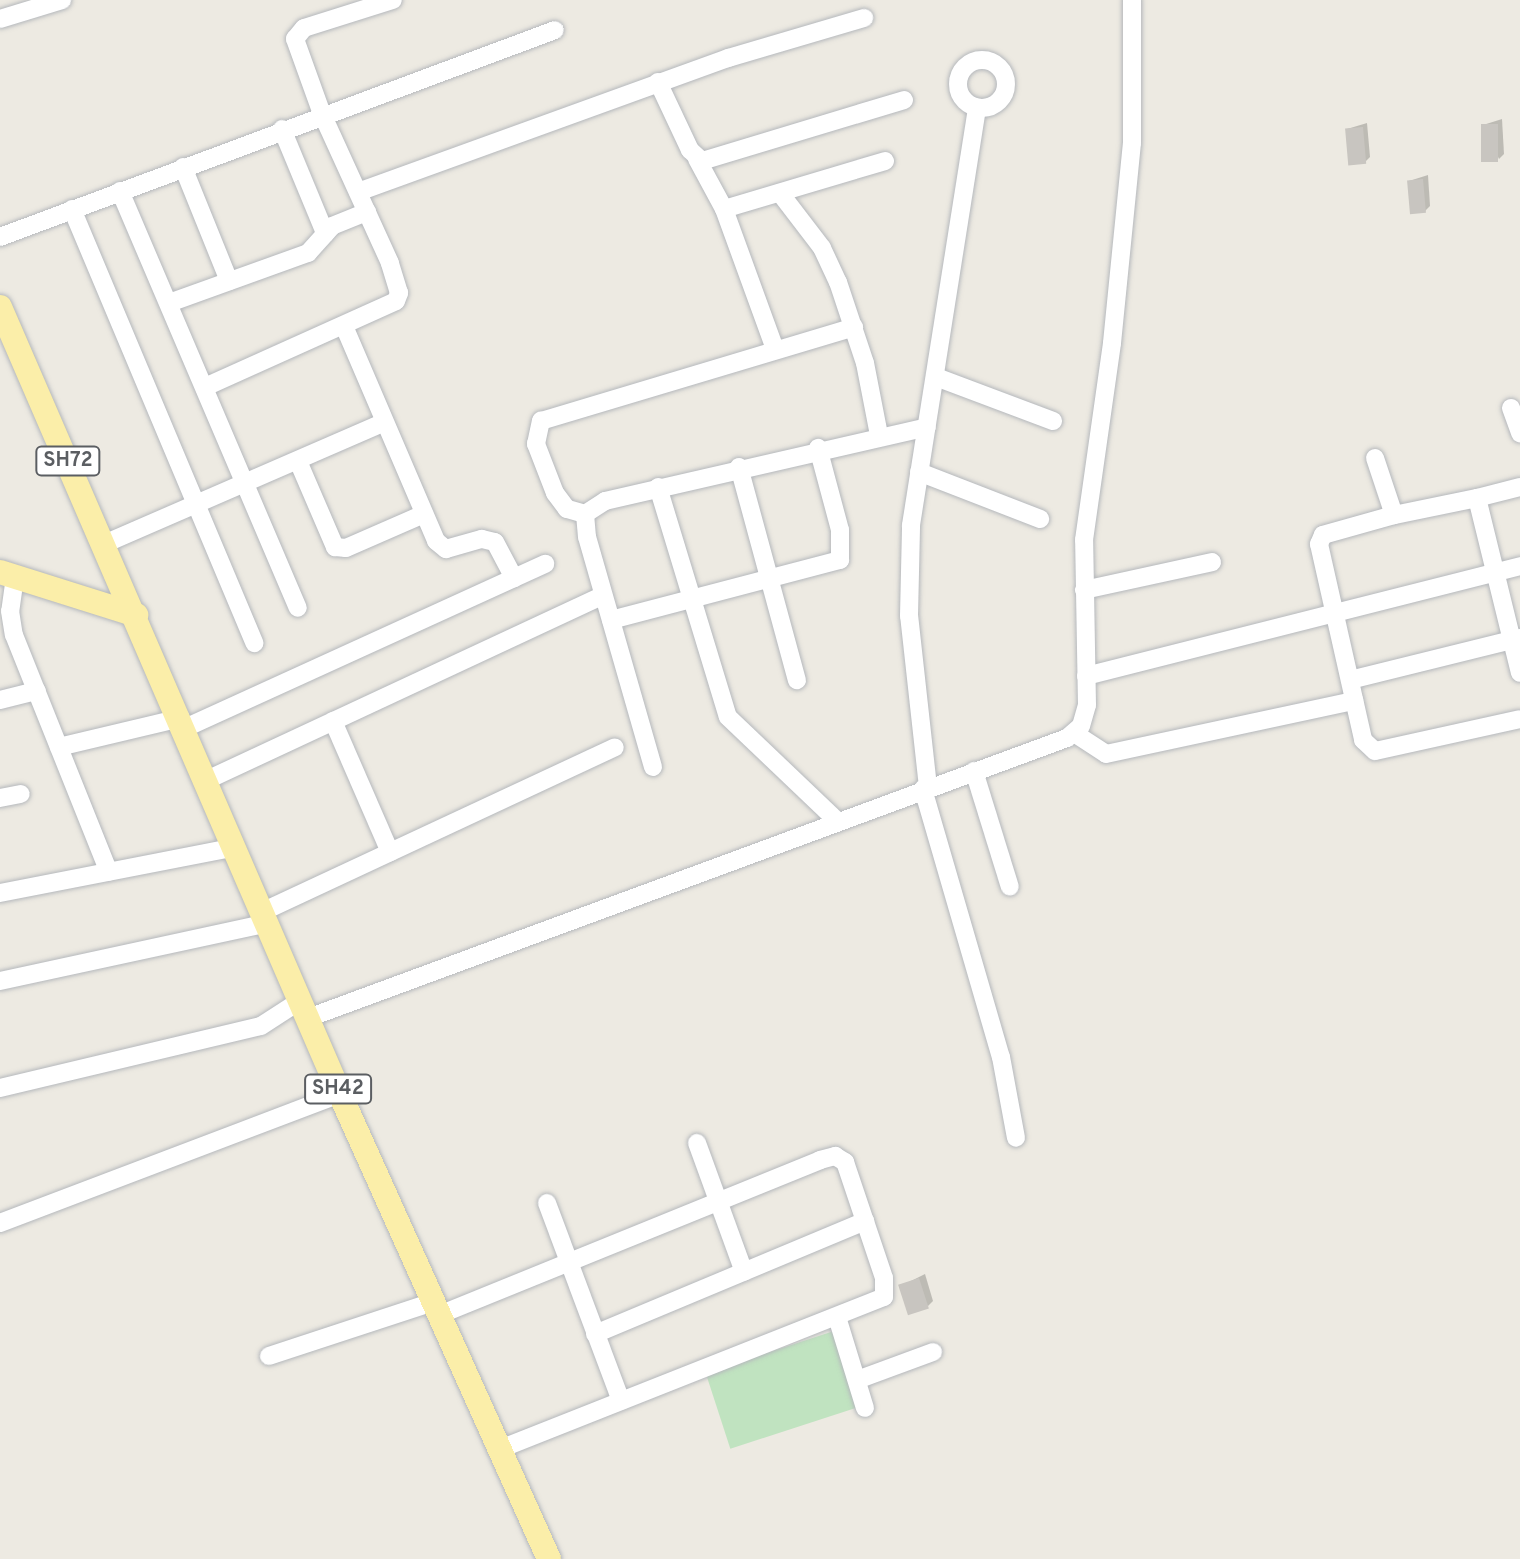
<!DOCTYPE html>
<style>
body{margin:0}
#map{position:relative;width:1520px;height:1559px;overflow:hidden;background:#edeae2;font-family:Overpass,sans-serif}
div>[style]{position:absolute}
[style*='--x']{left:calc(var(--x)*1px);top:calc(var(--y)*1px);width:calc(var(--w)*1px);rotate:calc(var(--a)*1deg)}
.green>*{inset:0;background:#c0e3c0;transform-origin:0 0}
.shadow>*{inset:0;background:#0003}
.building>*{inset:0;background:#c8c5c0;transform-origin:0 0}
.roads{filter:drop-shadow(0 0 2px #b5b8bc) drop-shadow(0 0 2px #b5b8bc)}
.minor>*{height:18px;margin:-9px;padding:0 9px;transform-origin:9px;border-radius:9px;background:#fff}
.minor>.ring{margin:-9px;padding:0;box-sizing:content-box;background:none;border:18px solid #fff;border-radius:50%}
.major>*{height:24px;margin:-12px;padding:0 12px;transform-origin:12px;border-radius:12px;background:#fbeea9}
span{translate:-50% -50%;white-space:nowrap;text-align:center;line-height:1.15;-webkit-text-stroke:7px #fff;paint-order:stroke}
.shield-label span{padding:2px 6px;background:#fff;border:2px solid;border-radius:6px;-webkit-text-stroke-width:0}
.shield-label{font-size:20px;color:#5b5e62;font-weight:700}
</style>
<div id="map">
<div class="green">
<i style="left:834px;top:1331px;width:80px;height:135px;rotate:72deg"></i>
</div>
<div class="shadow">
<i style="clip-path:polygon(1502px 119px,1504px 154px,1499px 159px,1483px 125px)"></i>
<i style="clip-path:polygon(1367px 123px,1370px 157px,1365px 162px,1347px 129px)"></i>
<i style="clip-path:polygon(1428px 175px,1430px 206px,1425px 211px,1409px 181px)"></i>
<i style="clip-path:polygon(925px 1274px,933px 1301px,928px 1306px,901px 1286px)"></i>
</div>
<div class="building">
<i style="left:1481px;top:124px;width:17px;height:38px"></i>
<i style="left:1363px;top:127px;width:37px;height:18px;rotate:85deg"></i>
<i style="left:1423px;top:179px;width:34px;height:16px;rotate:85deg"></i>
<i style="left:919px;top:1278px;width:32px;height:22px;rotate:72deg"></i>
</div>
<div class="roads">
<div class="minor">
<i style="--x:0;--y:19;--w:65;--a:-17"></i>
<i class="ring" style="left:958px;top:60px;width:30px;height:30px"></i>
<i style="--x:658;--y:82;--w:75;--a:64.8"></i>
<i style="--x:690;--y:150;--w:16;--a:43"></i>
<i style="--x:702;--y:161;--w:211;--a:-16.8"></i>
<i style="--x:282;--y:129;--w:113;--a:67.5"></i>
<i style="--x:697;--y:159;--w:57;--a:61.6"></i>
<i style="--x:724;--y:209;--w:168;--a:-16.6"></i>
<i style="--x:183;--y:167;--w:123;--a:68"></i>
<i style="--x:120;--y:191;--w:453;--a:66.9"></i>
<i style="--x:358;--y:192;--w:394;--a:-19.9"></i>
<i style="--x:728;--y:58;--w:142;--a:-16.4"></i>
<i style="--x:780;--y:193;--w:69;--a:52.6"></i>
<i style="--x:822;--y:248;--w:38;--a:65"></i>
<i style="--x:838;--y:282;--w:85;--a:71.6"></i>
<i style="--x:865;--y:363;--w:73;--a:79"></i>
<i style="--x:72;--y:209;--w:471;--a:67.2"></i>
<i style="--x:724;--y:209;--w:149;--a:70"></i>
<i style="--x:0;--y:237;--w:592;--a:-20.45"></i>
<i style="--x:169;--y:303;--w:148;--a:-19.8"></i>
<i style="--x:308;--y:253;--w:36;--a:-48"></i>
<i style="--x:332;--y:226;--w:38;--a:-22"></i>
<i style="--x:344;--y:326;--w:234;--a:66.8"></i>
<i style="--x:436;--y:541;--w:13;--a:39"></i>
<i style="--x:446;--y:549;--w:37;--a:-16"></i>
<i style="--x:482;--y:539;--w:13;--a:13"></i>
<i style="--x:495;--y:542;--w:41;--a:62.2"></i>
<i style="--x:936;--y:377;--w:125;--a:20.6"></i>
<i style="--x:205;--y:387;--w:209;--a:-24.2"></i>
<i style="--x:396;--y:301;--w:9;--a:-69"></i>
<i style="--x:399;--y:293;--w:31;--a:-107"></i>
<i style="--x:390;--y:263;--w:164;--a:-114.5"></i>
<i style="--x:322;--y:114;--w:80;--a:-109.8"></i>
<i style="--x:295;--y:39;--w:14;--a:-51"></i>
<i style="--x:304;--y:28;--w:93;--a:-17.5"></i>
<i style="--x:1511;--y:408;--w:27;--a:70"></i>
<i style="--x:1375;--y:458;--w:60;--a:71.6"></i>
<i style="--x:1394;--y:515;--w:74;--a:164.3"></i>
<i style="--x:1323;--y:535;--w:10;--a:114"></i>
<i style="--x:1319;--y:544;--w:201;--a:77.3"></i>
<i style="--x:1363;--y:740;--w:16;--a:43"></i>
<i style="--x:1375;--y:751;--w:148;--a:-12.4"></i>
<i style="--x:298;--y:461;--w:94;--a:66.7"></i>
<i style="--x:335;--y:547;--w:11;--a:5"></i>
<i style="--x:346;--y:548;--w:85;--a:-23.6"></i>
<i style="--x:739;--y:467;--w:221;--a:74.8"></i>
<i style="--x:919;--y:472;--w:130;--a:21.2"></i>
<i style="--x:658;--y:487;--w:240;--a:73.1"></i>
<i style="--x:728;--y:717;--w:149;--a:43.6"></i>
<i style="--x:1520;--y:487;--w:44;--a:165.7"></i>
<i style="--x:1477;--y:498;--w:180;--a:76.2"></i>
<i style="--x:585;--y:514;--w:19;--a:-164"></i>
<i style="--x:567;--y:509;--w:20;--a:-127"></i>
<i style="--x:555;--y:493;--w:53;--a:-111.2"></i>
<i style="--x:536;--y:444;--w:24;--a:-78"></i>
<i style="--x:541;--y:421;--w:327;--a:-16.7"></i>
<i style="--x:1394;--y:515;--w:85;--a:-11.6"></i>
<i style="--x:104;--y:544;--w:305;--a:-23.5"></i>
<i style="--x:15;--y:577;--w:34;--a:98"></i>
<i style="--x:10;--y:611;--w:24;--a:81"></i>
<i style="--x:14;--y:635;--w:255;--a:68.2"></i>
<i style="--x:1084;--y:590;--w:131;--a:-12.3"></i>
<i style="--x:611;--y:620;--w:237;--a:-14.7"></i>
<i style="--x:840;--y:560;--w:30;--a:-90"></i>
<i style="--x:840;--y:530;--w:85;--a:-105"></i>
<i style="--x:1086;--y:676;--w:448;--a:-14.2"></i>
<i style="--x:1350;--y:680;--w:175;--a:-13.9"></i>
<i style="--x:0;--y:700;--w:38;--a:-14"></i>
<i style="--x:333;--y:721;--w:143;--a:66.5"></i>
<i style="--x:185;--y:728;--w:396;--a:-24.5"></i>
<i style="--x:1074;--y:733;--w:38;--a:33"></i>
<i style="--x:1106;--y:754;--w:254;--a:-12.1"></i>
<i style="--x:59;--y:747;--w:125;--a:-13.4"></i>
<i style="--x:653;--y:767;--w:239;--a:-106"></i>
<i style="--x:587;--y:537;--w:23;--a:-95"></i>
<i style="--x:585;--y:514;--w:24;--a:-33"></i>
<i style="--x:605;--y:501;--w:330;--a:-12.9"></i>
<i style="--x:974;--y:771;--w:121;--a:72.8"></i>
<i style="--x:207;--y:780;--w:437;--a:-25"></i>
<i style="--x:928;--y:787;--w:172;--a:-96.3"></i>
<i style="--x:909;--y:616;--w:91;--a:-88.7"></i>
<i style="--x:911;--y:525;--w:422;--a:-81"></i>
<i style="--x:923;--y:789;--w:279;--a:73.8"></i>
<i style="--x:1001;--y:1057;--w:82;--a:79.5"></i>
<i style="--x:0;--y:798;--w:21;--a:-11"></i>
<i style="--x:0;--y:893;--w:240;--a:-11"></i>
<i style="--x:264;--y:911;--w:387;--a:-25"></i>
<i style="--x:0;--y:981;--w:275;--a:-12.2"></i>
<i style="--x:308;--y:1018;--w:809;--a:-20.25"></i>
<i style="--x:1067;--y:738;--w:18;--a:-41"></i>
<i style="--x:1081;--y:726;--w:22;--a:-74"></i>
<i style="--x:1087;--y:705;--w:165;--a:-91"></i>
<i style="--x:1084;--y:540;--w:199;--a:-81.9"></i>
<i style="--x:1112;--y:343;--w:201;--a:-84.3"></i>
<i style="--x:1132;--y:143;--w:143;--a:-90"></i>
<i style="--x:0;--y:1088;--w:268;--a:-13.4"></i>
<i style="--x:261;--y:1026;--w:48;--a:-33"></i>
<i style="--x:697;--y:1143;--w:137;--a:70"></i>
<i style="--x:547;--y:1203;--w:211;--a:69.5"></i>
<i style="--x:0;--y:1223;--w:364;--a:-20.8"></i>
<i style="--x:439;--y:1315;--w:411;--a:-22.1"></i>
<i style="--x:820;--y:1160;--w:16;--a:-15"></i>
<i style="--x:835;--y:1156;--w:12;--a:31"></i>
<i style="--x:845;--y:1162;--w:122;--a:71.4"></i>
<i style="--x:884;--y:1278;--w:19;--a:90"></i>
<i style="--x:884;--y:1297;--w:416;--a:158.4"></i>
<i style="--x:837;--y:1317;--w:95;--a:72.9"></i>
<i style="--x:595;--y:1334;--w:293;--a:-22.7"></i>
<i style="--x:269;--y:1356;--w:173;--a:-18.2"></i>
<i style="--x:857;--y:1380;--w:81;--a:-20.2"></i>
</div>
<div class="major">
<i style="--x:0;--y:307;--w:857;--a:66.63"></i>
<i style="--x:340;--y:1094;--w:510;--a:65.8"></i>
<i style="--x:0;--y:572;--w:143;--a:17.5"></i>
</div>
</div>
<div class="shield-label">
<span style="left:68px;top:461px">SH72</span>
<span style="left:338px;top:1089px">SH42</span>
</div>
</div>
